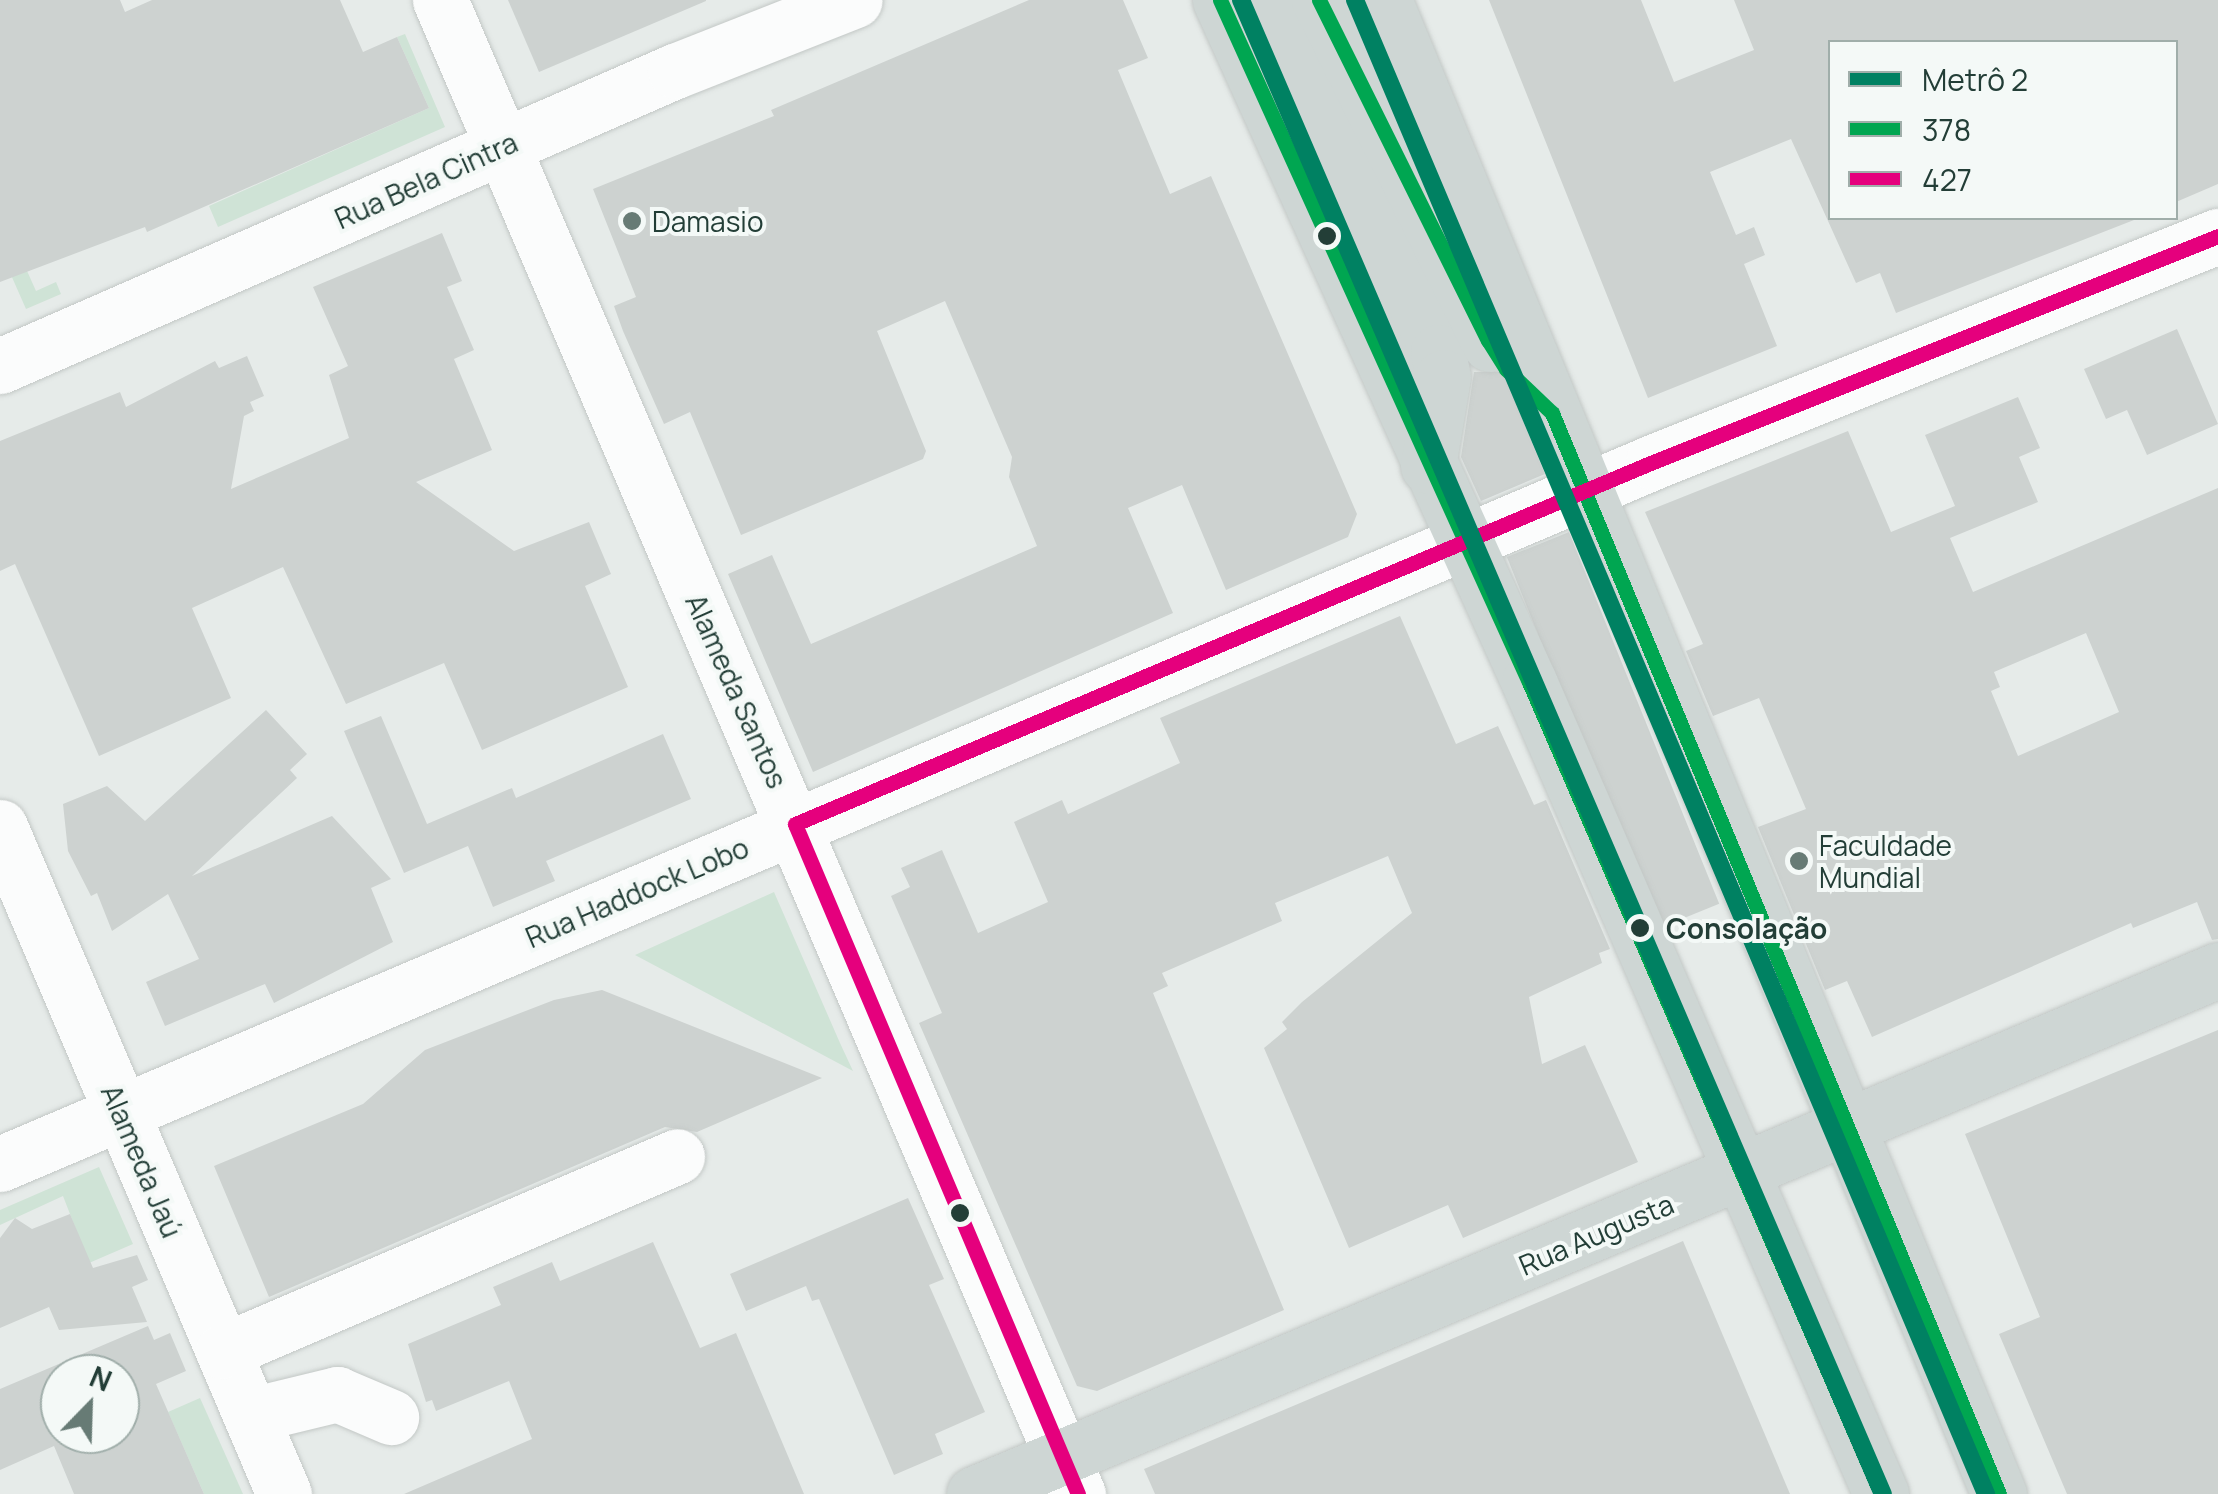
<!DOCTYPE html>
<meta charset="utf-8">
<style>
body{margin:0}
#map{position:relative;width:2218px;height:1494px;overflow:hidden;background:#e6ebe9;font-family:Manrope,sans-serif}
div>[style]{position:absolute}
[style*='--x']{left:calc(var(--x)*1px);top:calc(var(--y)*1px);width:calc(var(--w)*1px);rotate:calc(var(--a)*1deg)}
.green>*{inset:0;background:#cfe3d6}
.building>*{inset:0;background:#cdd2d0;transform-origin:0 0}
.roads{filter:drop-shadow(0 0 2px #c3c8c6) drop-shadow(0 0 2px #c3c8c6)}
.minor>*{height:55px;margin:-27.5px;padding:0 27.5px;transform-origin:27.5px;border-radius:27.5px;background:#fbfcfc}
.major>*{height:55px;margin:-27.5px;padding:0 27.5px;transform-origin:27.5px;border-radius:27.5px;background:#ced6d4}
.bus-1>*{height:15px;margin:-7.5px;padding:0 7.5px;transform-origin:7.5px;border-radius:7.5px;background:#00a651}
.bus-2>*{height:15px;margin:-7.5px;padding:0 7.5px;transform-origin:7.5px;border-radius:7.5px;background:#e5007d}
.metro-1>*{height:18px;margin:-9px;padding:0 9px;transform-origin:9px;border-radius:9px;background:#008162}
.dots>*{width:28px;height:28px;translate:-50% -50%;box-sizing:border-box;border:5px solid #f4f9f7;border-radius:50%}
span{translate:-50% -50%;white-space:nowrap;text-align:center;line-height:1.15;-webkit-text-stroke:8px #f4f9f7;paint-order:stroke}
.street-label{font-size:28px;color:#233e37}
.poi-label{font-size:28px;color:#233e37}
.left{translate:0 -50%;text-align:left}
.stop-label{font-size:28px;color:#233e37;font-weight:700}
.legend{position:absolute;left:1828px;top:40px;width:350px;height:180px;box-sizing:border-box;background:#f4f9f7;border:2px solid #a0aeaa;margin:0;padding:12px 18px;list-style:none;font-size:30px;color:#233e37}
.legend li{display:flex;align-items:center;gap:20px;height:50px}
.legend b{width:50px;border:2px solid #a0aeaa}
.north{position:absolute;left:40px;top:1354px;width:100px;height:100px;box-sizing:border-box;background:#f4f9f7;border:2px solid #a0aeaa;border-radius:50%;rotate:23deg;font-size:28px;font-weight:700;line-height:40px;text-align:center;color:#233e37}
.north::after{content:'';display:block;margin:auto;width:35px;height:45px;background:#677b75;clip-path:polygon(50% 0,100% 100%,50% 72%,0 100%)}
</style>
<div id="map">
<div class="green">
<i style="clip-path:polygon(405px 34px,445px 127px,218px 227px,209px 206px,429px 108px,397px 37px)"></i>
<i style="clip-path:polygon(15px 244px,36px 291px,56px 282px,61px 294px,26px 309px,0 250px)"></i>
<i style="clip-path:polygon(774px 892px,840px 1043px,853px 1071px,635px 955px)"></i>
<i style="clip-path:polygon(99px 1167px,133px 1244px,89px 1263px,63px 1196px,0 1225px,0 1210px)"></i>
<i style="clip-path:polygon(200px 1398px,243px 1494px,204px 1494px,168px 1412px)"></i>
</div>
<div class="building">
<i style="clip-path:polygon(0 0,120px 0,125px 12px,152px 0,340px 0,363px 52px,397px 37px,429px 108px,147px 232px,145px 227px,0 282px)"></i>
<i style="clip-path:polygon(508px 0,706px 0,706px 1px,539px 72px)"></i>
<i style="clip-path:polygon(1029px 0,1123px 0,1148px 58px,1118px 70px,1170px 194px,1211px 176px,1357px 514px,1348px 537px,1226px 590px,1182px 485px,1128px 508px,1173px 613px,813px 772px,728px 574px,772px 555px,811px 644px,1037px 546px,1009px 477px,1012px 457px,945px 301px,877px 331px,926px 451px,923px 459px,741px 535px,690px 412px,664px 424px,623px 331px,614px 306px,636px 297px,593px 189px,774px 116px,771px 110px)"></i>
<i style="clip-path:polygon(1489px 0,1641px 0,1674px 82px,1754px 50px,1734px 0,2218px 0,2218px 184px,2176px 202px,2176px 42px,1830px 42px,1830px 218px,2134px 220px,1896px 313px,1880px 273px,1856px 283px,1791px 139px,1710px 172px,1736px 235px,1754px 227px,1765px 255px,1744px 264px,1777px 346px,1648px 398px)"></i>
<i style="clip-path:polygon(442px 233px,462px 281px,447px 287px,474px 350px,454px 359px,492px 450px,416px 482px,514px 551px,589px 522px,611px 574px,585px 586px,628px 687px,482px 750px,444px 663px,346px 704px,283px 567px,192px 608px,231px 698px,99px 756px,15px 564px,0 571px,0 441px,120px 392px,126px 407px,215px 361px,219px 368px,247px 356px,264px 396px,250px 402px,254px 411px,244px 416px,231px 489px,349px 438px,329px 375px,348px 366px,313px 287px)"></i>
<i style="clip-path:polygon(2177px 329px,2218px 424px,2147px 455px,2127px 410px,2106px 419px,2084px 369px)"></i>
<i style="clip-path:polygon(1474px 372px,1503px 372px,1545px 474px,1481px 501px,1461px 457px)"></i>
<i style="clip-path:polygon(evenodd,2018px 397px,2040px 448px,2019px 457px,2038px 502px,1950px 538px,1973px 592px,2218px 488px,2218px 939px,2212px 940px,2197px 902px,2133px 928px,2131px 923px,1872px 1037px,1847px 981px,1825px 990px,1758px 827px,1806px 809px,1759px 698px,1713px 716px,1686px 651px,1703px 644px,1645px 512px,1848px 431px,1891px 532px,1955px 506px,1925px 435px,2018px 397px,2086px 633px,2119px 712px,2018px 756px,1991px 691px,2000px 687px,1994px 672px,2086px 633px)"></i>
<i style="left:1569px;top:532px;width:401px;height:67px;rotate:68deg"></i>
<i style="clip-path:polygon(1400px 616px,1456px 744px,1498px 726px,1534px 805px,1546px 800px,1610px 949px,1599px 953px,1602px 963px,1529px 997px,1542px 1064px,1585px 1045px,1638px 1162px,1463px 1238px,1448px 1205px,1349px 1248px,1264px 1048px,1287px 1029px,1282px 1022px,1302px 1002px,1412px 913px,1388px 856px,1275px 903px,1282px 921px,1162px 973px,1168px 986px,1153px 993px,1284px 1310px,1097px 1391px,1077px 1386px,919px 1023px,942px 1013px,891px 896px,910px 887px,901px 868px,942px 850px,978px 933px,1048px 902px,1014px 822px,1062px 800px,1068px 814px,1180px 763px,1160px 718px)"></i>
<i style="clip-path:polygon(266px 710px,307px 754px,290px 770px,297px 778px,192px 876px,332px 816px,391px 879px,371px 888px,393px 942px,274px 1003px,265px 984px,165px 1026px,146px 982px,199px 959px,168px 894px,112px 931px,97px 893px,91px 896px,68px 851px,63px 804px,107px 786px,145px 821px)"></i>
<i style="clip-path:polygon(381px 716px,427px 824px,512px 788px,516px 798px,663px 734px,691px 799px,546px 861px,555px 881px,493px 907px,468px 846px,404px 873px,344px 731px)"></i>
<i style="clip-path:polygon(602px 990px,822px 1078px,697px 1132px,665px 1127px,269px 1297px,214px 1166px,363px 1104px,425px 1050px,554px 1000px)"></i>
<i style="clip-path:polygon(2218px 1030px,2218px 1494px,2067px 1494px,1999px 1334px,2040px 1317px,1965px 1134px)"></i>
<i style="clip-path:polygon(908px 1198px,944px 1279px,929px 1285px,985px 1412px,935px 1434px,943px 1454px,894px 1475px,819px 1299px,812px 1301px,806px 1286px,746px 1311px,730px 1274px)"></i>
<i style="clip-path:polygon(70px 1214px,93px 1268px,137px 1255px,148px 1280px,132px 1287px,147px 1322px,59px 1330px,49px 1307px,0 1328px,0 1238px,15px 1218px,32px 1229px)"></i>
<i style="clip-path:polygon(1683px 1241px,1790px 1494px,1155px 1494px,1144px 1469px)"></i>
<i style="clip-path:polygon(653px 1242px,700px 1348px,736px 1333px,804px 1494px,404px 1494px,532px 1439px,509px 1381px,436px 1411px,432px 1400px,426px 1402px,408px 1344px,501px 1305px,493px 1287px,552px 1262px,560px 1281px)"></i>
<i style="clip-path:polygon(evenodd,148px 1326px,154px 1340px,170px 1333px,186px 1371px,156px 1384px,204px 1494px,74px 1494px,54px 1446px,0 1470px,0 1389px,148px 1326px,60px 1374px,120px 1374px,120px 1434px,60px 1434px,60px 1374px)"></i>
</div>
<div class="roads">
<div class="minor">
<i style="--x:440;--y:0;--w:1625;--a:66.88"></i>
<i style="--x:0;--y:366;--w:737;--a:-23.61"></i>
<i style="--x:675;--y:71;--w:193;--a:-21.5"></i>
<i style="--x:0;--y:827;--w:725;--a:66.94"></i>
<i style="--x:0;--y:1164;--w:1796;--a:-23.01"></i>
<i style="--x:1653;--y:462;--w:609;--a:-21.8"></i>
<i style="--x:223;--y:1351;--w:494;--a:-23.2"></i>
<i style="--x:251;--y:1415;--w:89;--a:-13.7"></i>
<i style="--x:337;--y:1394;--w:59;--a:23.1"></i>
</div>
<div class="major">
<i style="--x:1220;--y:0;--w:749;--a:65.63"></i>
<i style="--x:1529;--y:682;--w:885;--a:66.56"></i>
<i style="--x:1276;--y:0;--w:387;--a:65.3"></i>
<i style="--x:1438;--y:352;--w:25;--a:79"></i>
<i style="--x:1443;--y:377;--w:90;--a:99.6"></i>
<i style="--x:1319;--y:0;--w:384;--a:63.6"></i>
<i style="--x:1384;--y:0;--w:1616;--a:67.63"></i>
<i style="--x:974;--y:1494;--w:1350;--a:-22.84"></i>
</div>
</div>
<div class="bus-1">
<i style="--x:1220;--y:0;--w:749;--a:65.63"></i>
<i style="--x:1529;--y:682;--w:885;--a:66.56"></i>
<i style="--x:1319;--y:0;--w:380;--a:63.6"></i>
<i style="--x:1488;--y:340;--w:34;--a:58"></i>
<i style="--x:1506;--y:369;--w:64;--a:43.7"></i>
<i style="--x:1552;--y:413;--w:1170;--a:67.53"></i>
</div>
<div class="bus-2">
<i style="--x:1078;--y:1494;--w:727;--a:-112.9"></i>
<i style="--x:795;--y:824;--w:931;--a:-22.88"></i>
<i style="--x:1653;--y:462;--w:609;--a:-21.8"></i>
</div>
<div class="metro-1">
<i style="--x:1241;--y:0;--w:1626;--a:66.75"></i>
<i style="--x:1355;--y:0;--w:1622;--a:67.1"></i>
</div>
<div class="dots">
<i style="left:632px;top:221px;background:#677b75"></i>
<i style="left:1327px;top:236px;background:#233e37"></i>
<i style="left:1799px;top:861px;background:#677b75"></i>
<i style="left:1640px;top:928px;background:#233e37"></i>
<i style="left:960px;top:1213px;background:#233e37"></i>
</div>
<div class="street-label">
<span style="left:426px;top:180px;rotate:-24deg">Rua Bela Cintra</span>
<span style="left:737px;top:691px;rotate:66deg">Alameda Santos</span>
<span style="left:637px;top:892px;rotate:-23deg">Rua Haddock Lobo</span>
<span style="left:142px;top:1161px;rotate:67deg">Alameda Jaú</span>
<span style="left:1596px;top:1234px;rotate:-23deg">Rua Augusta</span>
</div>
<div class="poi-label">
<span class="left" style="left:652px;top:221px">Damasio</span>
<span class="left" style="left:1819px;top:861px">Faculdade<br>Mundial</span>
</div>
<div class="stop-label">
<span class="left" style="left:1666px;top:928px">Consolação</span>
</div>
<ul class="legend">
<li><b style="height:12px;background:#008162"></b>Metrô 2</li>
<li><b style="height:12px;background:#00a651"></b>378</li>
<li><b style="height:12px;background:#e5007d"></b>427</li>
</ul>
<div class="north">N</div>
</div>
